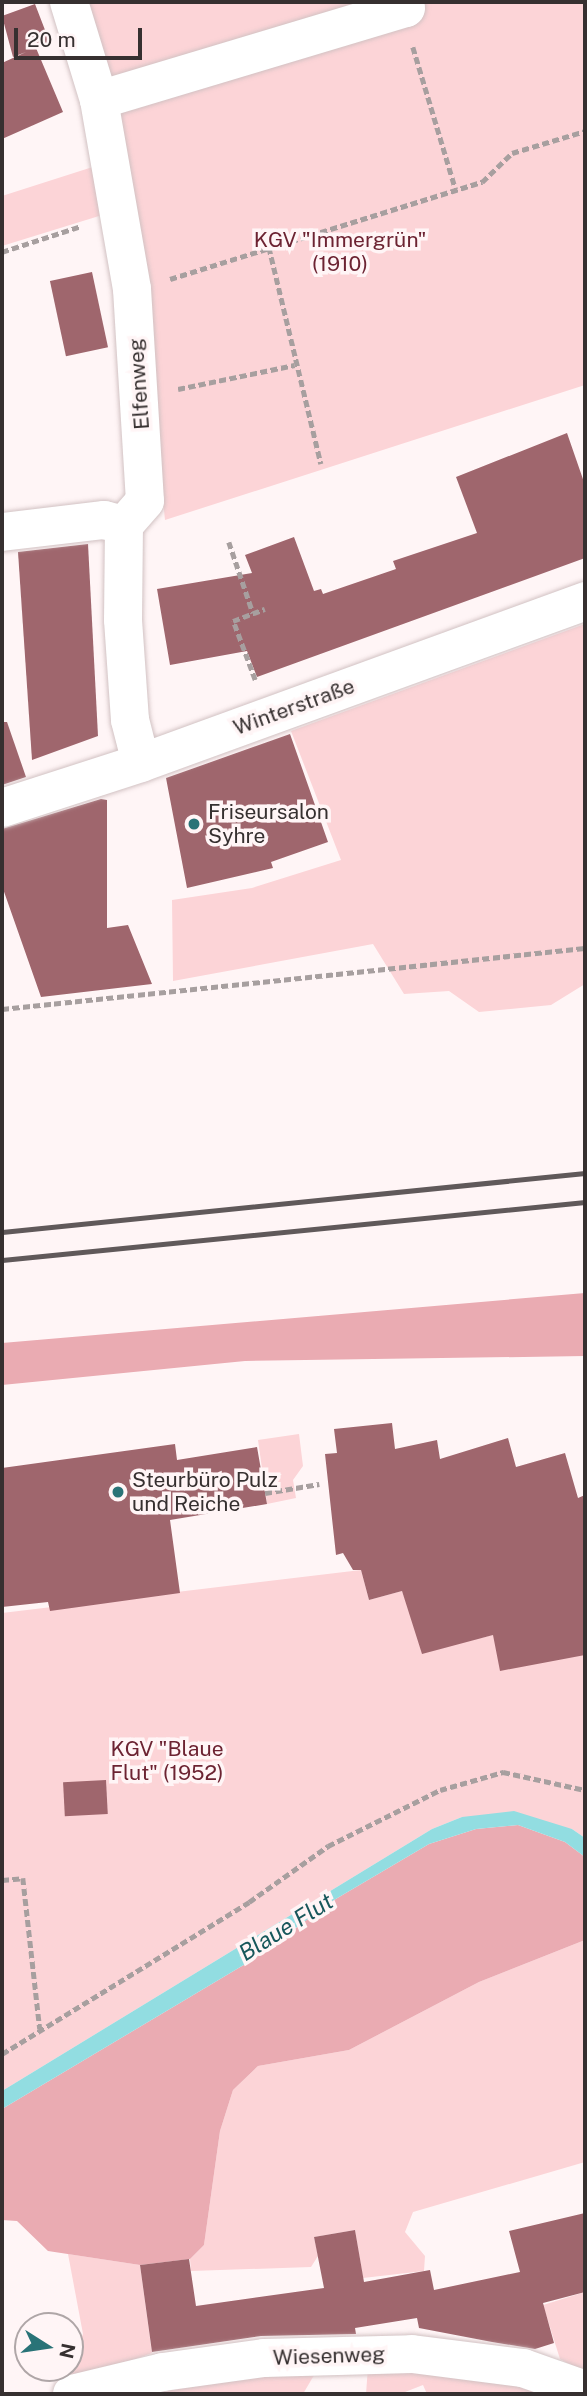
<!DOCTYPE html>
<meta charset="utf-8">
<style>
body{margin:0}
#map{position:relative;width:587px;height:2396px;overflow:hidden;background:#fff5f6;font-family:"Public Sans",sans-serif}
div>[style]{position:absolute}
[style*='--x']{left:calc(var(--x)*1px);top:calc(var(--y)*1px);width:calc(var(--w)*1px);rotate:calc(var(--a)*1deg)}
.green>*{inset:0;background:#fcd4d7}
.forest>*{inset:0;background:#eaabb2}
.water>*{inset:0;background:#92dde1}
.building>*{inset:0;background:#9f666d;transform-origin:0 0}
.path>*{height:4.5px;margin-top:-2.25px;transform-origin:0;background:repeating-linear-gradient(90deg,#a79f9f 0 7px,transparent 0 10.5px)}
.roads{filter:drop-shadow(0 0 2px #d2c2c3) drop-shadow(0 0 2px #d2c2c3)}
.minor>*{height:38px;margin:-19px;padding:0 19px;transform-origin:19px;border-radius:19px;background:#fff}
.rail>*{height:5px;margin:-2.5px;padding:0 2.5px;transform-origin:2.5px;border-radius:2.5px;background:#60595a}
.dots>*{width:19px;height:19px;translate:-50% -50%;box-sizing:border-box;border:4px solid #fff5f6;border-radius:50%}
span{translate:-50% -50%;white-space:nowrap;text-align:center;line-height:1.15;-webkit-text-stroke:7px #fff5f6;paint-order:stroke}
.park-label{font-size:21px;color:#6c2332}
.street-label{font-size:21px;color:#363030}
.poi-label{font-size:21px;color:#363030}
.left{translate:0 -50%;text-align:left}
.water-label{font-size:23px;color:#17575b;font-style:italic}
.frame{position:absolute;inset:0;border:4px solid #363030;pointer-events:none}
.north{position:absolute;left:14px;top:2312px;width:70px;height:70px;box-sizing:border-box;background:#fff5f6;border:2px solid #afa6a7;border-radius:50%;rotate:102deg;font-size:19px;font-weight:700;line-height:28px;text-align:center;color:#363030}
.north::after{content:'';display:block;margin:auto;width:24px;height:32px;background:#297377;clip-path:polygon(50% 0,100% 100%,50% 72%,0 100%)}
.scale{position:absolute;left:14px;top:28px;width:128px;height:32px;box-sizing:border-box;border:4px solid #363030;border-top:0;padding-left:9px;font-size:21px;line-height:24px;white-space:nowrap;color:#363030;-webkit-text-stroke:5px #fff5f6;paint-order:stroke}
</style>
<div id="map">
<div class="green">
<i style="clip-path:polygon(85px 2px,585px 2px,585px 385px,165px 520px,152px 393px)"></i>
<i style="clip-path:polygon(102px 164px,112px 212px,2px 246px,2px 196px)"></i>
<i style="clip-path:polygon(585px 624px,585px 984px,551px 1005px,479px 1012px,449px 991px,404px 994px,373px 944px,173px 981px,172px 900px,252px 888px,341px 860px,291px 731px)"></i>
<i style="clip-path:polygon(299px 1434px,303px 1466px,293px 1480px,296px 1498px,267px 1504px,258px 1440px)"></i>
<i style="clip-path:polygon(361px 1570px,369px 1600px,402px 1591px,405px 1599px,481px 1638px,585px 1610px,585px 1838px,572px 1829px,462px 1817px,432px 1829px,2px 2091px,2px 1613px)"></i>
<i style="clip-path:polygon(585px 1940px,585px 2162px,413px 2212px,405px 2232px,425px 2256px,424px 2271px,363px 2278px,355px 2230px,314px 2237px,318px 2256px,311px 2267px,191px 2271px,190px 2259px,204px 2245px,220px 2131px,233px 2090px,258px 2066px,349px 2050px,479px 1982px)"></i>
<i style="clip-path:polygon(68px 2254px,140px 2265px,152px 2353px,74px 2381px,67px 2368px,83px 2334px)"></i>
<i style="clip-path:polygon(585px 2292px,585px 2372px,560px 2359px,543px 2305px)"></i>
<i style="clip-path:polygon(368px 2367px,439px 2368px,553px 2394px,427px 2394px,423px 2385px,400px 2394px,366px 2394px)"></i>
<i style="clip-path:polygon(317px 2370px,303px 2394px,165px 2392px,194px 2384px)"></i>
</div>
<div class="forest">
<i style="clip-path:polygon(585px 1293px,585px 1356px,245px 1361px,2px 1385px,2px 1343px)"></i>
<i style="clip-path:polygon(518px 1825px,565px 1842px,585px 1857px,585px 1940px,479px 1982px,349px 2050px,258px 2066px,233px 2090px,220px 2131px,204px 2245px,190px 2259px,140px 2265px,48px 2251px,17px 2221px,2px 2220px,2px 2109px,252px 1960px,334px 1900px,429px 1844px,476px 1829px)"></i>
</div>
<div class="water">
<i style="clip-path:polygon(514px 1811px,572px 1829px,585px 1838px,585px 1857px,565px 1842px,518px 1825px,476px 1829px,429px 1844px,334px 1900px,252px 1960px,2px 2109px,2px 2091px,432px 1829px,462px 1817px)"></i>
</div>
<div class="building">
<i style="clip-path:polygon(35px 4px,50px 43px,36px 48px,63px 112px,2px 139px,2px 63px,26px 52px,13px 57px,2px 16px)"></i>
<i style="left:92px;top:272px;width:77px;height:43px;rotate:78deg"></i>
<i style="clip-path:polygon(567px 433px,585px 485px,585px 558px,257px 677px,247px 651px,170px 665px,157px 589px,252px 573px,245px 555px,294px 537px,314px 591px,321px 589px,323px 594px,396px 569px,393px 561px,477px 533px,456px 477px)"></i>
<i style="clip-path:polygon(88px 544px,98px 736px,32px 760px,18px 552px)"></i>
<i style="clip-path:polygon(2px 722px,7px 722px,26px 777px,2px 785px)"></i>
<i style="clip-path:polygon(290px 734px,328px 842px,271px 862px,273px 868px,187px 888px,166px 778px)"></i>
<i style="clip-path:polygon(101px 799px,107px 800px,107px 928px,128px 925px,152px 984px,41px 997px,2px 886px,2px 829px)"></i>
<i style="clip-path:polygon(392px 1423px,395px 1449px,437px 1440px,440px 1459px,508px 1438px,516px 1467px,565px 1453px,578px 1498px,585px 1495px,585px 1655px,500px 1671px,493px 1635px,422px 1654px,402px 1591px,369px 1600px,361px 1570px,353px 1570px,343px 1553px,336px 1555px,325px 1454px,337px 1453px,334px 1429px)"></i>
<i style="clip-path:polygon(175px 1444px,177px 1460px,257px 1447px,267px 1504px,170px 1520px,180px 1593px,50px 1611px,48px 1602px,2px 1607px,2px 1468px)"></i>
<i style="left:106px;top:1780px;width:34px;height:43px;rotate:87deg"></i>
<i style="clip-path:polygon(585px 2213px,585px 2292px,543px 2303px,554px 2343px,535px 2349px,492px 2342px,419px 2328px,417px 2318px,355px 2328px,356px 2334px,261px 2336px,152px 2352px,140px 2265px,189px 2259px,196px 2306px,324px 2288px,314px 2237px,355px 2230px,364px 2282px,430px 2270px,434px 2290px,520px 2272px,509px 2231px)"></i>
</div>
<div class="path">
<i style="--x:413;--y:47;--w:149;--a:73.3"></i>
<i style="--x:269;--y:247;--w:223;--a:76.5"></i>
<i style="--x:2;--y:252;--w:83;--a:-18.2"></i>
<i style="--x:170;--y:279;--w:327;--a:-17.3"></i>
<i style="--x:482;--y:182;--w:42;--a:-44"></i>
<i style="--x:512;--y:153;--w:76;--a:-16.8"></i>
<i style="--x:178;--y:389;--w:119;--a:-11.6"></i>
<i style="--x:229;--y:542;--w:75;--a:71.3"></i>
<i style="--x:255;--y:680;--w:63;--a:-110.4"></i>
<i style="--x:233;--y:621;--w:34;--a:-21"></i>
<i style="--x:2;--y:1009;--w:586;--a:-5.97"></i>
<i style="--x:265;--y:1493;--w:55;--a:-9.5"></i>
<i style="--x:2;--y:1880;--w:21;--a:-5"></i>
<i style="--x:23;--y:1878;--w:152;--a:83.6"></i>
<i style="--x:2;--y:2054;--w:290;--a:-31.6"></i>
<i style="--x:249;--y:1902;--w:97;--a:-35.3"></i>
<i style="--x:328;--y:1846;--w:125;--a:-26.6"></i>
<i style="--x:440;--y:1790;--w:66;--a:-15.9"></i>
<i style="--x:503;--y:1772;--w:84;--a:12.4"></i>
</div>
<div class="roads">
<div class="minor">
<i style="--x:69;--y:2;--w:102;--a:73"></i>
<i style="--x:99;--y:100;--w:192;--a:80.1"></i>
<i style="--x:132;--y:289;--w:212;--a:86.5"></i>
<i style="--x:145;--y:501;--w:32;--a:131"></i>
<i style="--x:124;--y:525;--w:95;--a:90.6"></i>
<i style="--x:123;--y:620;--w:100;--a:86"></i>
<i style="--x:130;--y:720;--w:44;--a:75.7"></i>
<i style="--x:99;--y:100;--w:320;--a:-16.7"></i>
<i style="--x:406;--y:8;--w:6;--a:-99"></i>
<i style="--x:2;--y:532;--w:103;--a:-6.7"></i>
<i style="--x:104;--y:520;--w:21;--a:14"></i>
<i style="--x:2;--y:808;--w:146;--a:-17.9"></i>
<i style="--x:141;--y:763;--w:473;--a:-20"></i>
<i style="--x:72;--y:2394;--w:94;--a:-13.6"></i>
<i style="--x:163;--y:2372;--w:102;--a:-7.9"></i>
<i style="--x:264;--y:2358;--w:148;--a:-1.5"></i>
<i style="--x:412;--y:2354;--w:112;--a:7.2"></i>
<i style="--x:523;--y:2368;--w:66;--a:19.5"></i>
</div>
</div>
<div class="rail">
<i style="--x:2;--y:1232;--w:586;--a:-5.78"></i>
<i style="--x:2;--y:1260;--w:586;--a:-5.68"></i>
</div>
<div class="dots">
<i style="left:194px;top:824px;background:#297377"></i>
<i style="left:118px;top:1492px;background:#297377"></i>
</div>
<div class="park-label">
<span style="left:340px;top:252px">KGV "Immergrün"<br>(1910)</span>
<span style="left:167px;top:1761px">KGV "Blaue<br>Flut" (1952)</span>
</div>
<div class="street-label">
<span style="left:139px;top:384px;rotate:-94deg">Elfenweg</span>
<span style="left:294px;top:707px;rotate:-20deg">Winterstraße</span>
<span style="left:329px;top:2356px;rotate:-2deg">Wiesenweg</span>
</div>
<div class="poi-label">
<span class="left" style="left:208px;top:824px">Friseursalon<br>Syhre</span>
<span class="left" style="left:132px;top:1492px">Steurbüro Pulz<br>und Reiche</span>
</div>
<div class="water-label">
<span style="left:286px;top:1927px;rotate:-32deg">Blaue Flut</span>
</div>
<div class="frame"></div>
<div class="north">N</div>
<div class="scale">20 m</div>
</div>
